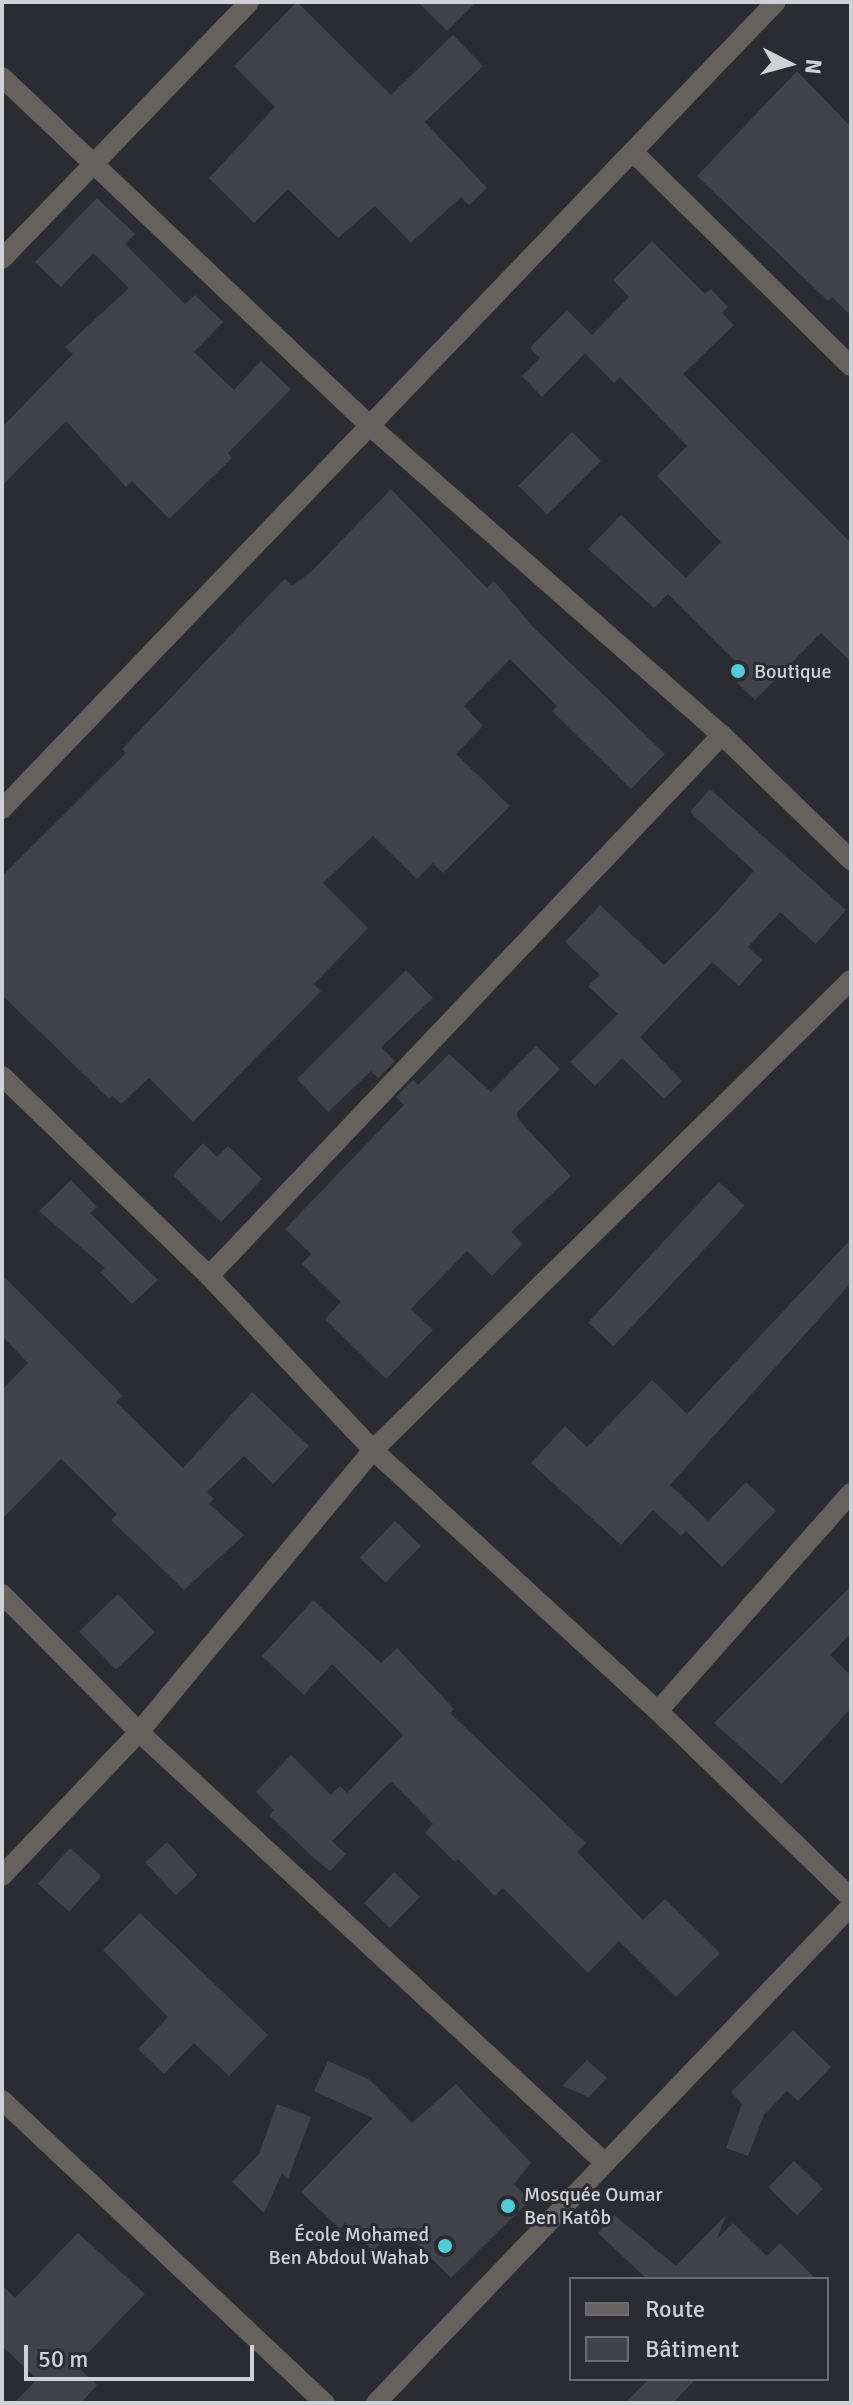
<!DOCTYPE html>
<meta charset="utf-8">
<style>
body{margin:0}
#map{position:relative;width:853px;height:2405px;overflow:hidden;background:#2b2c32;font-family:Signika,sans-serif}
div>[style]{position:absolute}
[style*='--x']{left:calc(var(--x)*1px);top:calc(var(--y)*1px);width:calc(var(--w)*1px);rotate:calc(var(--a)*1deg)}
.building>*{inset:0;background:#414349;transform-origin:0 0}
.minor>*{height:20px;margin:-10px;padding:0 10px;transform-origin:10px;border-radius:10px;background:#64615e}
.dots>*{width:22px;height:22px;translate:-50% -50%;box-sizing:border-box;border:4px solid #2b2c32;border-radius:50%}
span{translate:-50% -50%;white-space:nowrap;text-align:center;line-height:1.15;-webkit-text-stroke:6px #2b2c32;paint-order:stroke}
.poi-label{font-size:20px;color:#d0d1d5}
.left{translate:0 -50%;text-align:left}
.right{translate:-100% -50%;text-align:right}
.frame{position:absolute;inset:0;border:4px solid #d0d1d5;pointer-events:none}
.legend{position:absolute;left:569px;top:2277px;width:260px;height:104px;box-sizing:border-box;background:#2b2c32;border:2px solid #6d6e73;margin:0;padding:10px 14px;list-style:none;font-size:24px;color:#d0d1d5}
.legend li{display:flex;align-items:center;gap:16px;height:40px}
.legend b{width:40px;border:2px solid #6d6e73}
.north{position:absolute;left:749px;top:24px;width:80px;height:80px;-webkit-text-stroke:6px #2b2c32;paint-order:stroke;rotate:96deg;font-size:22px;font-weight:700;line-height:32px;text-align:center;color:#d0d1d5}
.north::after{content:'';display:block;margin:auto;width:28px;height:36px;background:#d0d1d5;clip-path:polygon(50% 0,100% 100%,50% 72%,0 100%)}
.scale{position:absolute;left:24px;top:2345px;width:230px;height:36px;box-sizing:border-box;border:4px solid #d0d1d5;border-top:0;padding-left:10px;font-size:24px;line-height:28px;white-space:nowrap;color:#d0d1d5;-webkit-text-stroke:6px #2b2c32;paint-order:stroke}
</style>
<div id="map">
<div class="building">
<i style="clip-path:polygon(297px 2px,391px 95px,453px 35px,483px 66px,425px 122px,487px 188px,469px 205px,461px 197px,411px 243px,375px 206px,338px 238px,288px 189px,254px 223px,209px 178px,275px 107px,234px 66px)"></i>
<i style="clip-path:polygon(418px 2px,476px 2px,447px 31px)"></i>
<i style="clip-path:polygon(797px 71px,851px 127px,851px 316px,832px 297px,828px 301px,697px 176px)"></i>
<i style="clip-path:polygon(97px 198px,135px 234px,125px 244px,185px 304px,195px 295px,223px 322px,194px 352px,234px 390px,261px 361px,291px 389px,228px 453px,232px 458px,169px 519px,132px 481px,126px 487px,66px 421px,2px 486px,2px 427px,73px 354px,65px 347px,129px 288px,93px 253px,61px 287px,35px 262px)"></i>
<i style="clip-path:polygon(652px 241px,705px 294px,711px 289px,728px 307px,722px 313px,734px 325px,683px 374px,851px 543px,851px 662px,821px 633px,755px 700px,726px 672px,736px 662px,668px 594px,654px 608px,588px 549px,621px 515px,686px 578px,721px 542px,657px 476px,687px 446px,620px 377px,614px 383px,585px 353px,542px 397px,522px 376px,540px 358px,530px 348px,567px 310px,592px 335px,629px 297px,613px 280px)"></i>
<i style="left:572px;top:432px;width:41px;height:76px;rotate:45deg"></i>
<i style="clip-path:polygon(391px 489px,487px 588px,494px 581px,533px 627px,665px 754px,631px 789px,552px 711px,557px 706px,510px 659px,464px 706px,483px 726px,456px 754px,510px 806px,443px 873px,433px 863px,417px 879px,373px 836px,323px 883px,368px 928px,314px 984px,321px 991px,193px 1122px,149px 1078px,121px 1104px,112px 1096px,109px 1099px,2px 995px,2px 876px,126px 753px,122px 749px,267px 597px,285px 579px,292px 586px,312px 571px)"></i>
<i style="clip-path:polygon(710px 789px,846px 910px,816px 944px,780px 912px,748px 947px,762px 960px,739px 986px,712px 962px,640px 1037px,682px 1081px,664px 1099px,622px 1058px,595px 1086px,570px 1062px,618px 1014px,588px 986px,600px 975px,565px 942px,600px 905px,664px 965px,714px 915px,754px 871px,690px 812px)"></i>
<i style="clip-path:polygon(406px 970px,433px 998px,381px 1047px,395px 1061px,378px 1078px,371px 1071px,328px 1112px,297px 1079px)"></i>
<i style="clip-path:polygon(536px 1046px,560px 1069px,517px 1113px,518px 1119px,571px 1176px,511px 1232px,523px 1244px,492px 1276px,467px 1251px,411px 1309px,433px 1330px,386px 1379px,325px 1319px,341px 1302px,302px 1264px,311px 1254px,285px 1229px,404px 1105px,396px 1097px,413px 1080px,418px 1085px,449px 1054px,491px 1092px)"></i>
<i style="clip-path:polygon(203px 1143px,217px 1157px,228px 1146px,262px 1179px,221px 1222px,173px 1175px)"></i>
<i style="clip-path:polygon(71px 1180px,97px 1207px,90px 1213px,158px 1280px,132px 1304px,100px 1272px,105px 1268px,39px 1211px)"></i>
<i style="left:719px;top:1182px;width:35px;height:192px;rotate:43deg"></i>
<i style="clip-path:polygon(851px 1239px,851px 1283px,670px 1485px,708px 1521px,746px 1482px,776px 1511px,722px 1567px,686px 1531px,681px 1536px,653px 1510px,621px 1545px,531px 1463px,565px 1426px,587px 1447px,652px 1380px,687px 1414px)"></i>
<i style="clip-path:polygon(2px 1275px,123px 1396px,116px 1402px,183px 1468px,252px 1392px,309px 1446px,273px 1484px,244px 1456px,207px 1492px,214px 1499px,209px 1504px,244px 1535px,184px 1590px,111px 1520px,117px 1514px,61px 1459px,2px 1519px,2px 1390px,28px 1363px,2px 1336px)"></i>
<i style="left:395px;top:1521px;width:36px;height:51px;rotate:44deg"></i>
<i style="clip-path:polygon(851px 1586px,851px 1633px,830px 1655px,851px 1676px,851px 1708px,782px 1784px,714px 1723px)"></i>
<i style="left:118px;top:1594px;width:53px;height:54px;rotate:46deg"></i>
<i style="clip-path:polygon(313px 1600px,381px 1663px,397px 1648px,454px 1709px,450px 1713px,586px 1843px,577px 1852px,643px 1920px,665px 1899px,720px 1953px,676px 1997px,619px 1941px,588px 1973px,503px 1888px,495px 1896px,458px 1859px,455px 1862px,425px 1833px,433px 1824px,391px 1781px,332px 1841px,346px 1854px,330px 1871px,315px 1859px,269px 1815px,274px 1810px,256px 1792px,291px 1755px,331px 1795px,340px 1786px,347px 1793px,403px 1735px,332px 1664px,304px 1695px,262px 1656px)"></i>
<i style="left:167px;top:1842px;width:45px;height:30px;rotate:47deg"></i>
<i style="left:70px;top:1848px;width:42px;height:48px;rotate:42deg"></i>
<i style="left:394px;top:1872px;width:36px;height:43px;rotate:44deg"></i>
<i style="clip-path:polygon(140px 1913px,268px 2035px,229px 2076px,194px 2043px,164px 2074px,138px 2049px,168px 2017px,103px 1950px)"></i>
<i style="clip-path:polygon(793px 2030px,831px 2067px,798px 2101px,787px 2091px,764px 2115px,748px 2156px,726px 2148px,742px 2104px,731px 2092px)"></i>
<i style="clip-path:polygon(587px 2060px,607px 2078px,589px 2097px,562px 2086px)"></i>
<i style="clip-path:polygon(328px 2061px,370px 2080px,412px 2123px,456px 2084px,531px 2163px,514px 2184px,530px 2200px,451px 2278px,399px 2226px,373px 2251px,345px 2223px,340px 2229px,301px 2192px,373px 2118px,314px 2091px)"></i>
<i style="clip-path:polygon(277px 2104px,311px 2117px,288px 2179px,282px 2173px,264px 2213px,232px 2182px,259px 2154px)"></i>
<i style="left:794px;top:2161px;width:40px;height:37px;rotate:44deg"></i>
<i style="clip-path:polygon(614px 2215px,676px 2266px,726px 2215px,717px 2239px,733px 2223px,767px 2256px,780px 2243px,816px 2279px,647px 2279px,598px 2233px)"></i>
<i style="clip-path:polygon(78px 2233px,145px 2294px,76px 2365px,97px 2385px,81px 2403px,14px 2403px,37px 2379px,2px 2346px,2px 2285px,15px 2298px)"></i>
<i style="clip-path:polygon(649px 2379px,696px 2379px,673px 2403px,625px 2403px)"></i>
</div>
<div class="minor">
<i style="--x:2;--y:77;--w:507;--a:43.48"></i>
<i style="--x:370;--y:426;--w:468;--a:41.3"></i>
<i style="--x:722;--y:735;--w:180;--a:44.1"></i>
<i style="--x:633;--y:152;--w:305;--a:44.5"></i>
<i style="--x:2;--y:259;--w:356;--a:-46.1"></i>
<i style="--x:2;--y:809;--w:1118;--a:-46.2"></i>
<i style="--x:2;--y:1076;--w:288;--a:44"></i>
<i style="--x:209;--y:1276;--w:239;--a:46.7"></i>
<i style="--x:373;--y:1450;--w:386;--a:42.5"></i>
<i style="--x:658;--y:1711;--w:269;--a:44.1"></i>
<i style="--x:209;--y:1276;--w:746;--a:-46.52"></i>
<i style="--x:2;--y:1594;--w:194;--a:45.2"></i>
<i style="--x:139;--y:1732;--w:635;--a:42.77"></i>
<i style="--x:658;--y:1711;--w:291;--a:-48.5"></i>
<i style="--x:2;--y:1876;--w:199;--a:-46.4"></i>
<i style="--x:139;--y:1732;--w:366;--a:-50.3"></i>
<i style="--x:373;--y:1450;--w:670;--a:-44.52"></i>
<i style="--x:2;--y:2100;--w:443;--a:43.2"></i>
<i style="--x:376;--y:2403;--w:687;--a:-46.3"></i>
</div>
<div class="dots">
<i style="left:738px;top:671px;background:#52cbd8"></i>
<i style="left:508px;top:2206px;background:#52cbd8"></i>
<i style="left:445px;top:2246px;background:#52cbd8"></i>
</div>
<div class="poi-label">
<span class="left" style="left:754px;top:671px">Boutique</span>
<span class="left" style="left:524px;top:2206px">Mosquée Oumar<br>Ben Katôb</span>
<span class="right" style="left:429px;top:2246px">École Mohamed<br>Ben Abdoul Wahab</span>
</div>
<div class="frame"></div>
<ul class="legend">
<li><b style="height:10px;background:#64615e"></b>Route</li>
<li><b style="height:22px;background:#414349"></b>Bâtiment</li>
</ul>
<div class="north">N</div>
<div class="scale">50 m</div>
</div>
